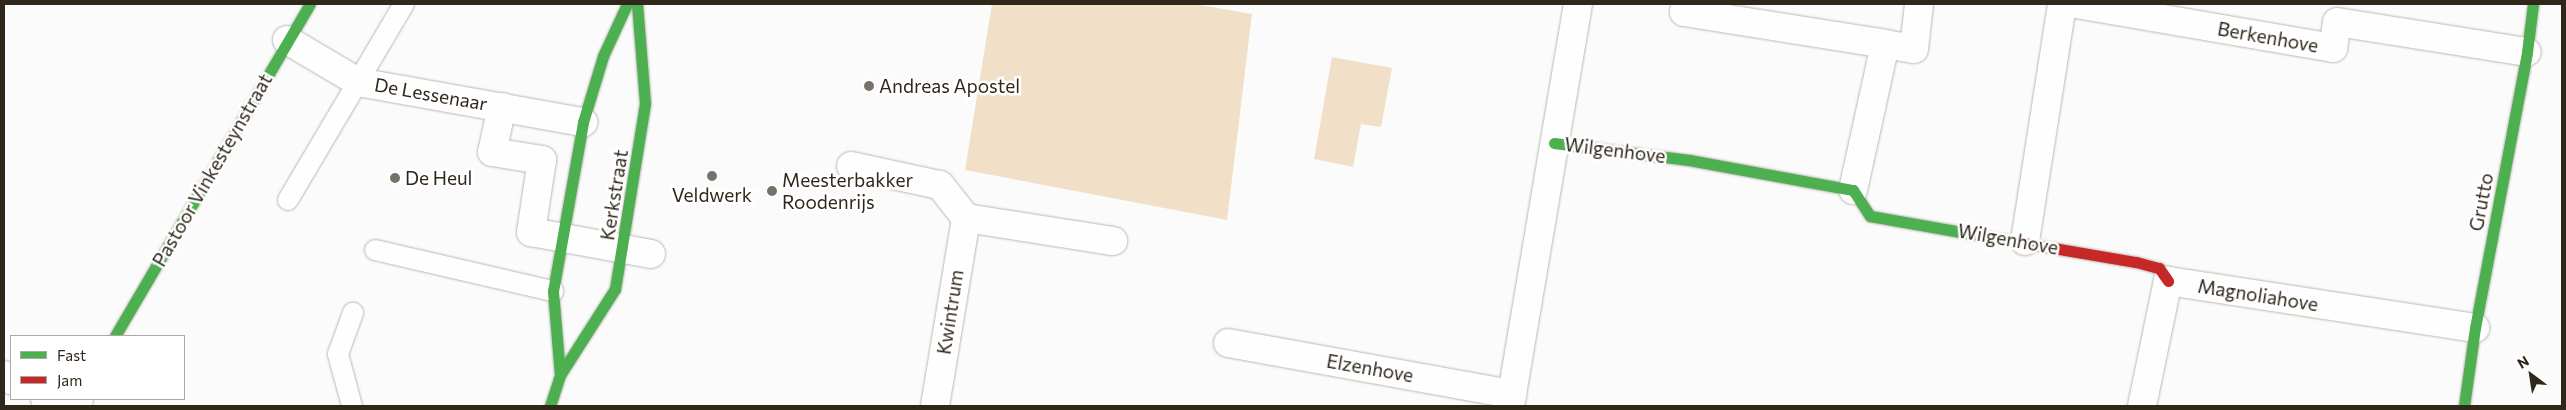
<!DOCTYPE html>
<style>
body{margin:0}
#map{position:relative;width:2566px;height:410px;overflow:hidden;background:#fbfbfb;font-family:Commissioner,sans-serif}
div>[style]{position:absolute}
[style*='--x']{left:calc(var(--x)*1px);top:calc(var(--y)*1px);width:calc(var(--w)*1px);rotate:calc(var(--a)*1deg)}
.green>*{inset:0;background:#f1e0c7}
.roads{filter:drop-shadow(0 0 1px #bbb7b2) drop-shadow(0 0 1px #bbb7b2)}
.lane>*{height:20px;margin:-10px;padding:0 10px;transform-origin:10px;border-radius:10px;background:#fefefe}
.street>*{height:28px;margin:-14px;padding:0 14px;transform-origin:14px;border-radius:14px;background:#fefefe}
.fast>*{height:11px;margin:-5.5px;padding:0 5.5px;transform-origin:5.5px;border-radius:5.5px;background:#4caf50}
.jam>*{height:11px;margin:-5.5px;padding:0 5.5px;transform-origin:5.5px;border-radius:5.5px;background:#c62828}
.dots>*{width:14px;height:14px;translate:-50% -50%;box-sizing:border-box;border:2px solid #fff;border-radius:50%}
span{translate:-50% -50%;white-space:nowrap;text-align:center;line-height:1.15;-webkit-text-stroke:5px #fff;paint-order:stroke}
.street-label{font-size:19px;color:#30271b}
.poi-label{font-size:19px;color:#30271b}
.left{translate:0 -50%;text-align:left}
.frame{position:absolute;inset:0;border:5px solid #30271b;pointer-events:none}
.legend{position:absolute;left:10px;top:335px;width:175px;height:65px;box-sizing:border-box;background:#fff;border:1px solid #aca9a4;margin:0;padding:6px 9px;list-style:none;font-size:15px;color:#30271b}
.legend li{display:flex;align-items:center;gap:10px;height:25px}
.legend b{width:25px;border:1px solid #aca9a4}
.north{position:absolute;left:2506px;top:350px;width:50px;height:50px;-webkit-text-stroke:4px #fff;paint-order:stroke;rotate:329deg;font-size:14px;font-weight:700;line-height:20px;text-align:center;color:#30271b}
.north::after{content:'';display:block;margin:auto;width:18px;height:22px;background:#30271b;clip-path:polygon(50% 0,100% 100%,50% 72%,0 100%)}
</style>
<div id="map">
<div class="green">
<i style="clip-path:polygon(992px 4px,1194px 4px,1252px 14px,1227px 220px,965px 170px)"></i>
<i style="clip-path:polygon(1332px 57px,1392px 68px,1381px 127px,1361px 124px,1353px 167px,1314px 159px)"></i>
</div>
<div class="roads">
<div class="lane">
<i style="--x:288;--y:200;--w:228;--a:-59.4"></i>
<i style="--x:375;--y:250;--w:183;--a:13"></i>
<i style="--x:352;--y:406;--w:54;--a:-105.1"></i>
<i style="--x:338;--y:354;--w:44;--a:-69.9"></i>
</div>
<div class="street">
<i style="--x:1686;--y:4;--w:8;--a:104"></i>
<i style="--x:1684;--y:12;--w:204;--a:9"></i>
<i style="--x:2076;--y:4;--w:261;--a:9.7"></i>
<i style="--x:2333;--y:48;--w:26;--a:-81"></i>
<i style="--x:2337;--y:22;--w:192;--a:9"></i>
<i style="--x:287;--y:40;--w:82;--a:30.6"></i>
<i style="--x:358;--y:82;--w:229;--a:10.1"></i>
<i style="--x:502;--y:107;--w:46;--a:102.5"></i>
<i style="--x:492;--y:152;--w:51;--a:9.1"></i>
<i style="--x:542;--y:160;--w:73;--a:98.7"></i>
<i style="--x:531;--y:232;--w:122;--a:10.4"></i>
<i style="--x:851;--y:166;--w:91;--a:12.1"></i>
<i style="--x:940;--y:185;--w:42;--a:51.8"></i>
<i style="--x:966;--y:218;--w:149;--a:8.9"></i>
<i style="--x:1853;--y:190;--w:149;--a:-77.6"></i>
<i style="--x:1885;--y:44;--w:29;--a:10"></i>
<i style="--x:1914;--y:49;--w:45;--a:-83.7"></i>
<i style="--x:2025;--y:241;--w:240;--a:-81.1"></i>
<i style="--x:1228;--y:343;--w:289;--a:10.2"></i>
<i style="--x:4;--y:375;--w:9;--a:36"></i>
<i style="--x:45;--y:399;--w:15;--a:28"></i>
<i style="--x:75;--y:406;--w:8;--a:-60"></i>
<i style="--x:935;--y:406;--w:191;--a:-80.6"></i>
<i style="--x:1510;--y:406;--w:408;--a:-80.4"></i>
<i style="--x:2142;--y:406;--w:128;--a:-78.3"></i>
<i style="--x:2168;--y:281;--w:311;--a:8.7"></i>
</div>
<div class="fast">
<i style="--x:1554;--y:143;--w:136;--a:7.2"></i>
<i style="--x:1689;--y:160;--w:167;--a:10.4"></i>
<i style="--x:1853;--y:190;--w:31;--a:57"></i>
<i style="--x:1870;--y:216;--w:121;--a:10"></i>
<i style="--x:115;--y:336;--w:385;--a:-59.6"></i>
<i style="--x:560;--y:375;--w:84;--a:-94.8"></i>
<i style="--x:553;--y:291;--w:172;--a:-79.9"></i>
<i style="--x:583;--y:122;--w:69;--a:-73.1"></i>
<i style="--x:603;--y:56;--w:57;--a:-65.2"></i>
<i style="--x:550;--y:406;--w:33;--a:-72"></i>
<i style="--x:560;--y:375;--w:102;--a:-57.4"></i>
<i style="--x:615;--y:289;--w:188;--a:-80.8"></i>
<i style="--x:645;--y:103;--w:99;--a:-94.6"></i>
<i style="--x:2464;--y:406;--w:79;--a:-82"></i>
<i style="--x:2475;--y:328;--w:281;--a:-79.3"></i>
<i style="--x:2527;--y:52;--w:48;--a:-82.9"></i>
</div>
<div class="jam">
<i style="--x:1989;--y:237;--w:149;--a:9.7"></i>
<i style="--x:2136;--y:262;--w:24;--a:15"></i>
<i style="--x:2159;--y:268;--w:16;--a:55"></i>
</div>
</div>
<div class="dots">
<i style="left:869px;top:86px;background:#777169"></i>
<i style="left:712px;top:176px;background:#777169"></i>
<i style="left:395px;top:178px;background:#777169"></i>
<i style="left:772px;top:191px;background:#777169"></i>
</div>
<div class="street-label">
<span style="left:2268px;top:37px;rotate:10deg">Berkenhove</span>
<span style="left:431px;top:94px;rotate:10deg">De Lessenaar</span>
<span style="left:1615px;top:150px;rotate:7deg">Wilgenhove</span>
<span style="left:212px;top:170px;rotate:-60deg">Pastoor Vinkesteynstraat</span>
<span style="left:614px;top:195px;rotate:-81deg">Kerkstraat</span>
<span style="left:2481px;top:202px;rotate:-79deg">Grutto</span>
<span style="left:2008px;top:239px;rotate:10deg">Wilgenhove</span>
<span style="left:2258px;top:295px;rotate:9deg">Magnoliahove</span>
<span style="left:950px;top:312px;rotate:-81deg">Kwintrum</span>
<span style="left:1370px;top:368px;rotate:10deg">Elzenhove</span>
</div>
<div class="poi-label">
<span class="left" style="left:879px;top:86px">Andreas Apostel</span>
<span class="left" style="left:405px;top:178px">De Heul</span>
<span class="left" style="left:782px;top:191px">Meesterbakker<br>Roodenrijs</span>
<span style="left:712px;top:195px">Veldwerk</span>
</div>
<div class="frame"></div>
<ul class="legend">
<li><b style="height:6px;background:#4caf50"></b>Fast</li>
<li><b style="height:6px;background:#c62828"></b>Jam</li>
</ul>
<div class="north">N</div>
</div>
